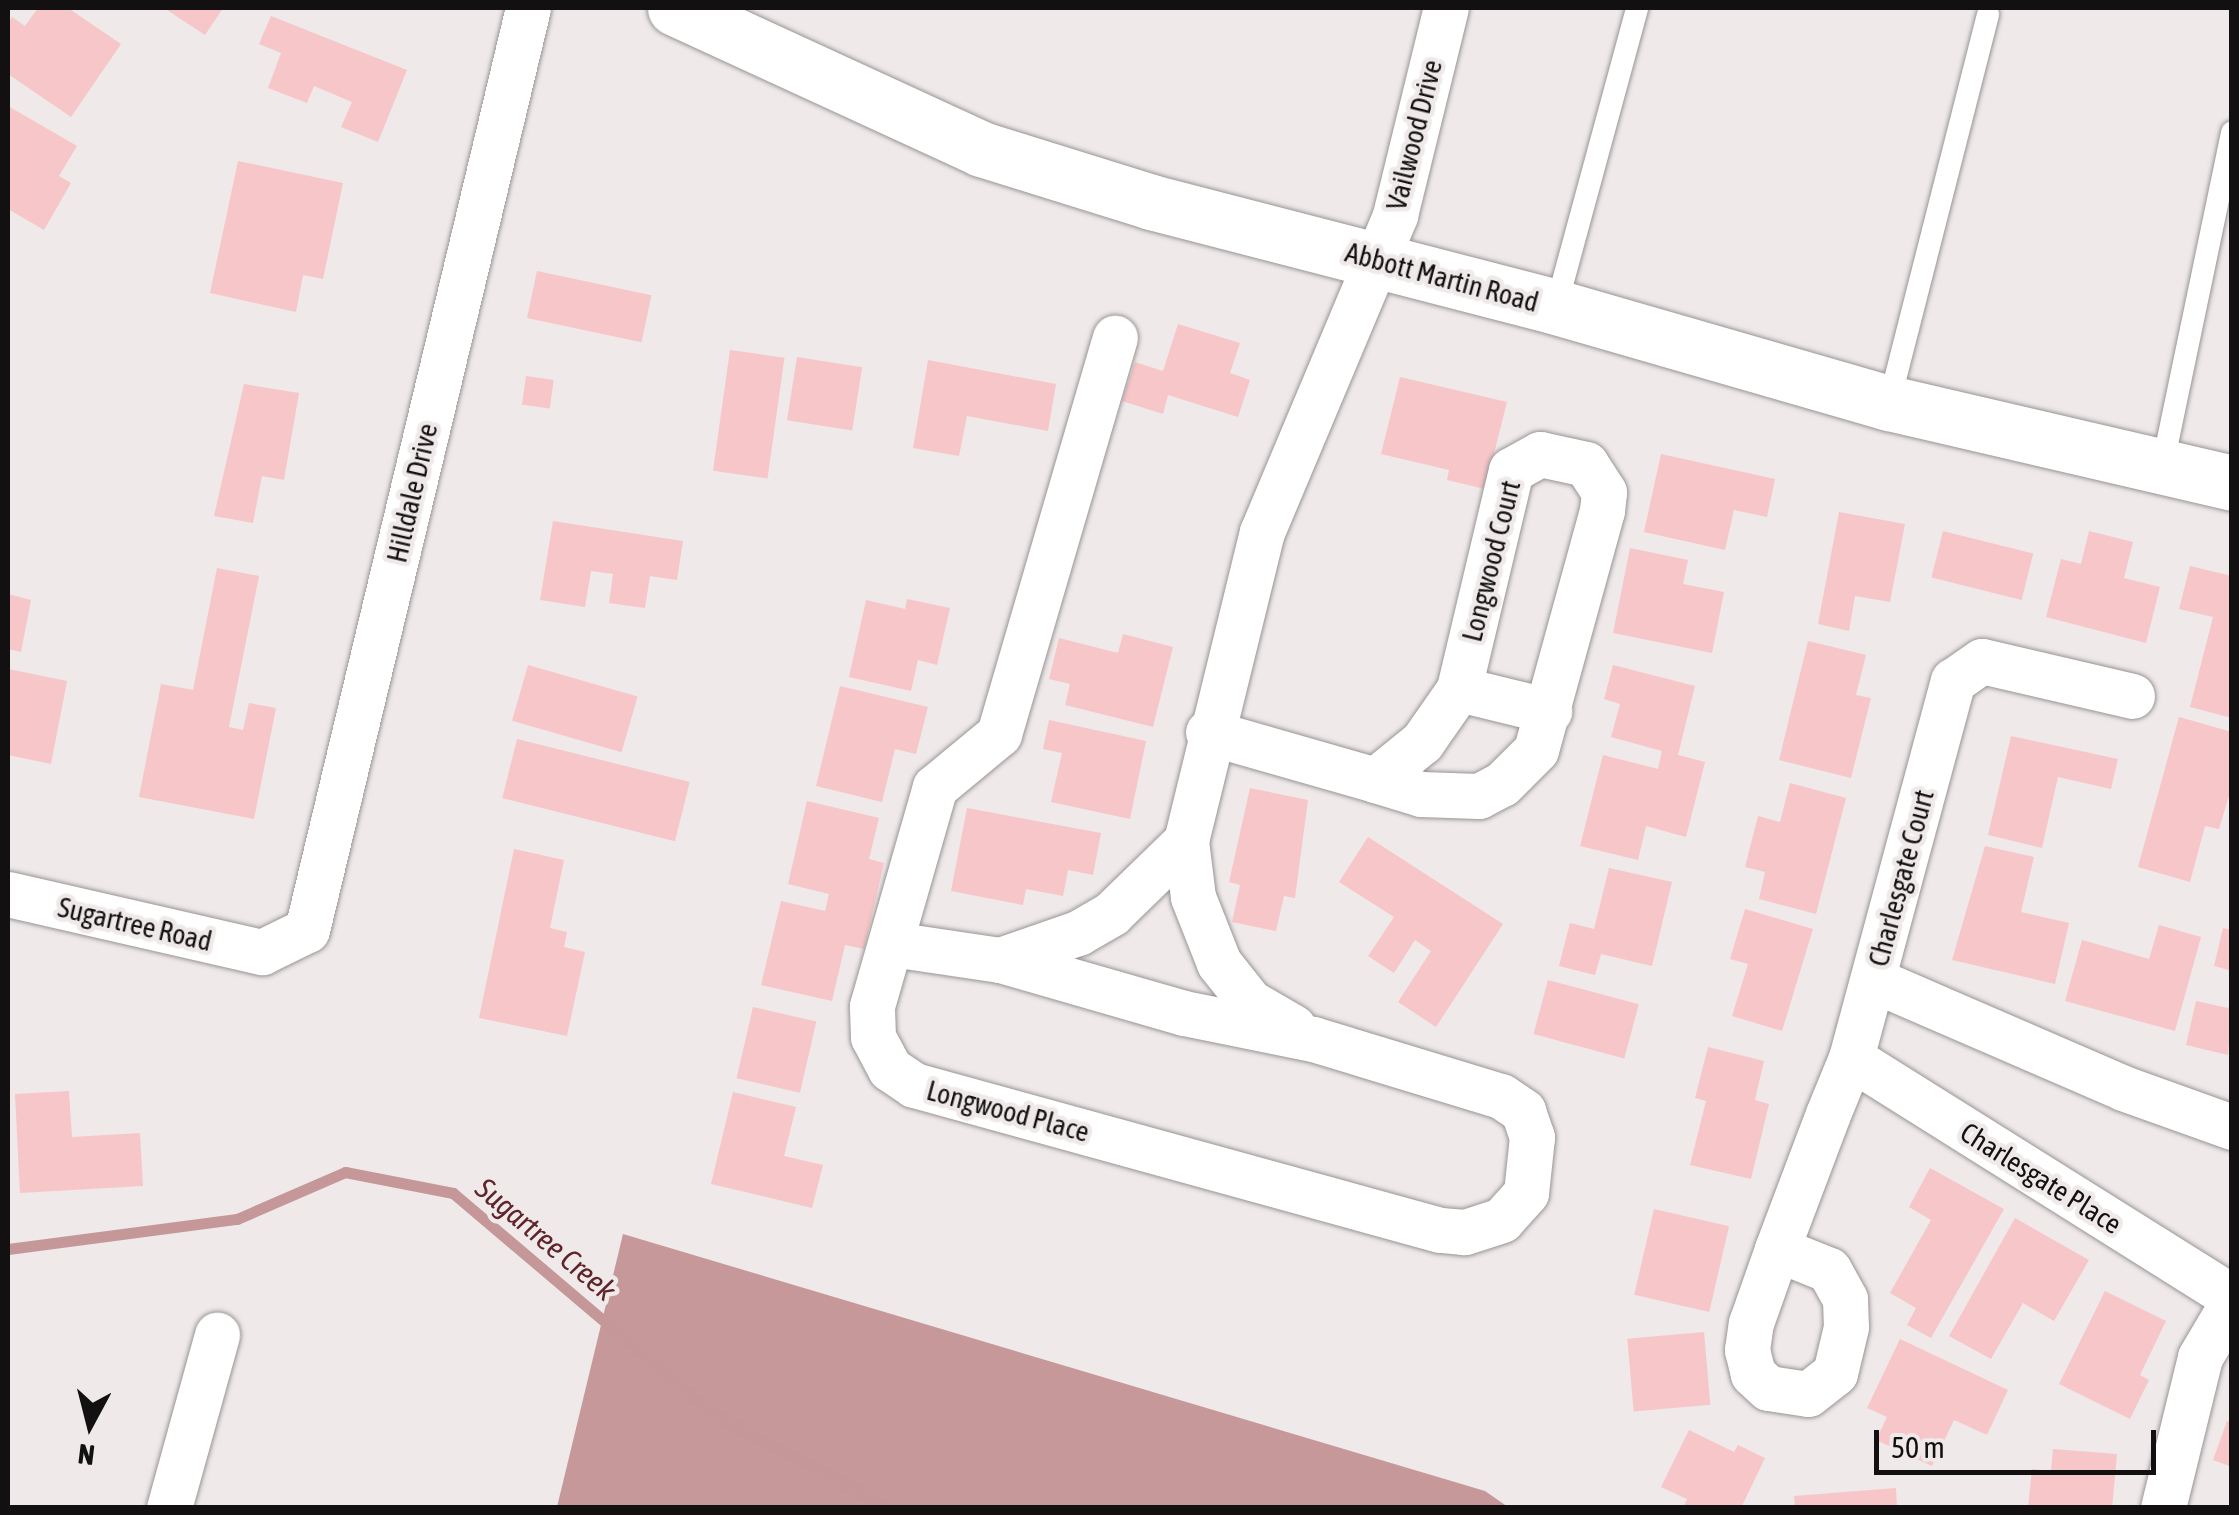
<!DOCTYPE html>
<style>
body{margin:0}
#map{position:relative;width:2239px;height:1515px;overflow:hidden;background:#efe9e9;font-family:"Asap Condensed",sans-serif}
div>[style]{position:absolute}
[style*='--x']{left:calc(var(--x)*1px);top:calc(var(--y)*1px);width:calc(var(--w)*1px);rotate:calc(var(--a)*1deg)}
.forest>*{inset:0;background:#c6989a}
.stream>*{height:11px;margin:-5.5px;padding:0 5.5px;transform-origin:5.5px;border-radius:5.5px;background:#c59798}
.building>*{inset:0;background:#f7c6c8;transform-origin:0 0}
.roads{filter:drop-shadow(0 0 2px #9a9494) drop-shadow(0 0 2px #9a9494)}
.service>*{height:22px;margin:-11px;padding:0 11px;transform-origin:11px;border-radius:11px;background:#fff}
.minor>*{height:45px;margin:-22.5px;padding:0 22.5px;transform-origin:22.5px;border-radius:22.5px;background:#fff}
.secondary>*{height:55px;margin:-27.5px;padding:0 27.5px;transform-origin:27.5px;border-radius:27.5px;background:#fff}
span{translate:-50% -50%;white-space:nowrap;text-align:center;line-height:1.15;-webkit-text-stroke:9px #efe9e9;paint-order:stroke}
.street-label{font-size:28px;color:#121010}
.water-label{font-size:30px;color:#5e242a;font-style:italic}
.frame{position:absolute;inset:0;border:10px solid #121010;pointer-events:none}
.north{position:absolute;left:40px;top:1375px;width:100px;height:100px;-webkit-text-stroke:8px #efe9e9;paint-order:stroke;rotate:187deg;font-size:28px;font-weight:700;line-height:40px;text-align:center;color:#121010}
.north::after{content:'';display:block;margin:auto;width:35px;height:45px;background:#121010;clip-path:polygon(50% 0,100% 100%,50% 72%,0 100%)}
.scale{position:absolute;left:1874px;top:1430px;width:282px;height:45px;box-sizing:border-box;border:5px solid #121010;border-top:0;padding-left:12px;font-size:30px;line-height:35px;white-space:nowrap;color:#121010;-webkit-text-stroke:8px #efe9e9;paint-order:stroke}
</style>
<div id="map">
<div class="forest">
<i style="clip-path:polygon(623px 1234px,1485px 1491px,1508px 1507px,557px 1507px)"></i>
</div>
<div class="stream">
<i style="--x:8;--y:1249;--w:231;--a:-7.5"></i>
<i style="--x:237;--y:1219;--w:118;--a:-23.5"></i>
<i style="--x:345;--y:1172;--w:110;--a:11"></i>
<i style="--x:453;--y:1193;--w:343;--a:40.3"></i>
<i style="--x:715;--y:1415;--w:198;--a:28"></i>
</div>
<div class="building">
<i style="clip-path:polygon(38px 8px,68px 8px,121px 44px,71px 117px,8px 74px,8px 24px,12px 17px,25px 26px)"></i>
<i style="clip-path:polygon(164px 8px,223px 8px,205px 35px)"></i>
<i style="clip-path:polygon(271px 16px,407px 70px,378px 142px,341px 127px,352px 102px,314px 86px,307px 103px,268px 88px,281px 53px,259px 44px)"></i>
<i style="clip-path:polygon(8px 106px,77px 146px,59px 176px,71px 183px,44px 230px,8px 209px)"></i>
<i style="clip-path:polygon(238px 161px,343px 183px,323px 279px,303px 275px,296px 312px,210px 293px)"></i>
<i style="left:537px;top:271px;width:117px;height:48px;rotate:12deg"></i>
<i style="clip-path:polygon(1178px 324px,1240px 343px,1230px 373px,1250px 380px,1238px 417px,1168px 395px,1163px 414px,1122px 401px,1135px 362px,1163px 371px)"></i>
<i style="left:730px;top:350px;width:55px;height:122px;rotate:8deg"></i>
<i style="left:797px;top:357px;width:66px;height:64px;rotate:9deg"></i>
<i style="clip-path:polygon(928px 360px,1056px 384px,1048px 431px,967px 416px,959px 456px,913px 448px)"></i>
<i style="left:526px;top:376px;width:28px;height:29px;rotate:8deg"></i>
<i style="clip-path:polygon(1400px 377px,1507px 402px,1485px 489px,1447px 480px,1449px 470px,1381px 454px)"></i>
<i style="clip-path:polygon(244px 384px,299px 393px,284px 480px,262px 476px,253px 523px,214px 516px)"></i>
<i style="clip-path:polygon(1661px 454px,1775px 479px,1767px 517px,1734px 510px,1725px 550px,1644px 532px)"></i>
<i style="clip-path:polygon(1839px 512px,1905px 524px,1890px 602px,1855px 596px,1849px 631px,1818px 624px)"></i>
<i style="clip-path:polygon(553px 521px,683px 541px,677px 580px,650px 576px,645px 608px,609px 603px,613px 574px,591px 571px,585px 607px,540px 600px)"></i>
<i style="left:1943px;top:531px;width:93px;height:48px;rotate:14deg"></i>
<i style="clip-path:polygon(2089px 531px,2133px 542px,2124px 578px,2160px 587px,2146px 643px,2046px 617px,2061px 559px,2081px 564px)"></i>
<i style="clip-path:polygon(1630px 548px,1688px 560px,1683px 584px,1724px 592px,1712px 653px,1613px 633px)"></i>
<i style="clip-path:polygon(2190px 566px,2232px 576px,2232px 718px,2190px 707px,2213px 617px,2179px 609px)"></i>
<i style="clip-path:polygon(217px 568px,259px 576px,229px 727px,243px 730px,249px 703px,276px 708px,254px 819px,139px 797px,161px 684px,193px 690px)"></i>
<i style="clip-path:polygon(8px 594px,31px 600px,21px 652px,8px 649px)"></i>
<i style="clip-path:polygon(907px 599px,950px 608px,937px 665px,918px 660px,911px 691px,849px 677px,866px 600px,905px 609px)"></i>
<i style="clip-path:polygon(1123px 634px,1173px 647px,1153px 727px,1065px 705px,1070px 684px,1049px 679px,1059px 638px,1118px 653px)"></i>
<i style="clip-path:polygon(1808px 641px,1866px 655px,1856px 695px,1871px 698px,1851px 778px,1779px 760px)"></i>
<i style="left:528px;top:665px;width:114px;height:58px;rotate:16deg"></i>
<i style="clip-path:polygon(1613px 665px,1695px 686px,1678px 755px,1705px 762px,1686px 837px,1646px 826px,1638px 860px,1580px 846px,1603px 755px,1658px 769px,1662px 751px,1611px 737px,1620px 704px,1604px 699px)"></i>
<i style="clip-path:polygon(8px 669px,67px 681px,51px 764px,8px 755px)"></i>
<i style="clip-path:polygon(840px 686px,928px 707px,916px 754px,895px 749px,882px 802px,816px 786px)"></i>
<i style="clip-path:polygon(2179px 717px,2232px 732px,2232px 786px,2219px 829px,2205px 826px,2190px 882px,2138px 867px)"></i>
<i style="clip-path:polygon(1049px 720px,1146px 741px,1130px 819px,1051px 802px,1062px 753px,1043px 749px)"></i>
<i style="clip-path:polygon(2011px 736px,2118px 759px,2111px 789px,2058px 777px,2042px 848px,1988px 835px)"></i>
<i style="left:517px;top:739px;width:178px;height:61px;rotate:14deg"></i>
<i style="clip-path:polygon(1790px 783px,1846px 798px,1816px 914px,1759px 899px,1765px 872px,1745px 867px,1758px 816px,1780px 822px)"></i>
<i style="clip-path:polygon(1250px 788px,1308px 800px,1295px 898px,1284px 896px,1276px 931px,1232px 922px,1240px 885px,1229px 882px)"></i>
<i style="clip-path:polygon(807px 801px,879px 818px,869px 859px,884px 863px,864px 949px,845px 945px,832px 1001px,761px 985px,781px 901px,825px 911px,829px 894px,788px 884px)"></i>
<i style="clip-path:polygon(967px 808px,1101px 833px,1093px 875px,1068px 870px,1063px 896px,1026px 889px,1023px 905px,951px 891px)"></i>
<i style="clip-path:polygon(1368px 837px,1503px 924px,1436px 1027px,1398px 1002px,1431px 951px,1415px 940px,1394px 973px,1368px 956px,1394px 917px,1339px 882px)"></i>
<i style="clip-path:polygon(1985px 846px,2034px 857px,2021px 912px,2069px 923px,2055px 984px,1952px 960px)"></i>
<i style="clip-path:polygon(514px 849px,564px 860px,550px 928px,567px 932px,564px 947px,585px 952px,567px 1036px,479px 1018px)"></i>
<i style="clip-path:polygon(1609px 868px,1672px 882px,1652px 966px,1601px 954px,1595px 975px,1559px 966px,1570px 923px,1594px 929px)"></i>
<i style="clip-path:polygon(1745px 909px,1813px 929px,1782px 1031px,1732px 1016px,1748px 964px,1730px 959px)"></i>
<i style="clip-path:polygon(2159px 925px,2201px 937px,2175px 1031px,2065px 1001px,2082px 940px,2149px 959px)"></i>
<i style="clip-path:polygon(2223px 928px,2232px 930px,2232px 971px,2214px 966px)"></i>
<i style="left:1548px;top:980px;width:94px;height:56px;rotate:15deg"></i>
<i style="clip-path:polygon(2232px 1000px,2228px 1055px,2186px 1045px,2196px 1001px,2228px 1008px)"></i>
<i style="left:753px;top:1007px;width:65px;height:73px;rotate:13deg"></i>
<i style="clip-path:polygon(1708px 1047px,1764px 1061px,1755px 1100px,1769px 1104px,1751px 1179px,1690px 1165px,1706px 1101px,1695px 1098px)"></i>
<i style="clip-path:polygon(69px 1091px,72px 1137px,140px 1133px,143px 1186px,20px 1193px,15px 1094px)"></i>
<i style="clip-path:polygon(733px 1092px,796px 1107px,784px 1156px,823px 1165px,812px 1208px,711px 1184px)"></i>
<i style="clip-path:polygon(1930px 1168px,2004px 1209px,1931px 1338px,1907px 1325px,1916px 1308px,1890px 1293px,1931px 1220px,1909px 1207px)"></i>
<i style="left:1654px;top:1209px;width:77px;height:88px;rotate:13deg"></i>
<i style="clip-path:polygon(2015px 1218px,2089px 1260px,2054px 1321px,2023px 1303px,1991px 1359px,1949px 1336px)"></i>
<i style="clip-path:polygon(2105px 1291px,2166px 1321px,2140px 1375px,2149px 1380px,2130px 1419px,2059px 1384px)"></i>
<i style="left:1704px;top:1332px;width:73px;height:77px;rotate:85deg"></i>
<i style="clip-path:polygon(1900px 1339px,2008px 1390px,1987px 1435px,1954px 1420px,1932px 1466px,1876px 1440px,1887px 1417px,1867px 1408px)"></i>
<i style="clip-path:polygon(2227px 1421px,2232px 1422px,2232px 1467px,2213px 1460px)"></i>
<i style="clip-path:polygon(1689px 1430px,1734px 1452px,1738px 1445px,1765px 1458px,1741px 1508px,1683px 1508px,1687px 1499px,1661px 1487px)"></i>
<i style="clip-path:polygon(2053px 1449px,2117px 1454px,2112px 1508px,2028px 1508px,2032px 1469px,2051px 1471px)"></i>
<i style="clip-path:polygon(1896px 1488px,1897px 1508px,1795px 1508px,1794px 1496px)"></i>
</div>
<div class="roads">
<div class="service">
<i style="--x:1556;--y:307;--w:310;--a:-74.8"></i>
<i style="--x:1889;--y:403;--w:401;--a:-75.7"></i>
<i style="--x:2162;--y:468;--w:343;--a:-78.2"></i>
</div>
<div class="minor">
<i style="--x:1459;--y:689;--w:93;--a:13.7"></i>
<i style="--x:1208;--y:732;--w:174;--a:16"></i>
<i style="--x:1375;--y:780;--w:48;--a:16.9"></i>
<i style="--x:1421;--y:794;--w:58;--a:2"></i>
<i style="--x:1479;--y:796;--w:26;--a:-28"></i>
<i style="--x:1502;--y:784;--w:48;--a:-45"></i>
<i style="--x:1536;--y:750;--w:248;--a:-74.6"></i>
<i style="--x:1602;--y:511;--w:19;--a:-84"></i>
<i style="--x:1604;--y:492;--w:33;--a:-123"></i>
<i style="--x:1586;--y:464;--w:47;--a:-167.7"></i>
<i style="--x:1540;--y:454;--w:33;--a:151"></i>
<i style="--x:1511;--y:470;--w:225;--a:103.4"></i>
<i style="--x:1459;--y:689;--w:65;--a:124.9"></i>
<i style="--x:1422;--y:742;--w:60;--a:141"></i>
<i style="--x:8;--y:894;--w:261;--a:12.9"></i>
<i style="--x:262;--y:952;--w:50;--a:-26.1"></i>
<i style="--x:307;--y:930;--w:948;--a:-76.52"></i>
<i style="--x:892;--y:944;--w:109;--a:8.4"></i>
<i style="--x:1000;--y:960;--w:83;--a:-19.1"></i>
<i style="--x:1078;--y:933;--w:39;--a:-30"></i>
<i style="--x:1112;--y:913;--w:103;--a:-44.2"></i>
<i style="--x:1000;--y:960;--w:191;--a:16.1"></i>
<i style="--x:1184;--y:1013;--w:132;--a:11.4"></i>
<i style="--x:1313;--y:1039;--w:196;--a:16.9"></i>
<i style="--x:1501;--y:1096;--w:27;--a:34"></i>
<i style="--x:1523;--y:1111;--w:28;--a:71"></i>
<i style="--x:1532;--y:1137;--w:56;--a:96.1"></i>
<i style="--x:1526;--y:1193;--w:36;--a:132"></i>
<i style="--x:1502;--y:1220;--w:40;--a:162"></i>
<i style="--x:1464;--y:1232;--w:24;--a:-175"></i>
<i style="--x:1440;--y:1230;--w:546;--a:-164.59"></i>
<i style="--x:914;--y:1085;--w:29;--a:-146"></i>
<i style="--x:890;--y:1069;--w:36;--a:-118"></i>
<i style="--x:873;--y:1037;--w:31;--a:-92"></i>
<i style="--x:872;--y:1006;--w:228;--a:-74"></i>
<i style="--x:935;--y:787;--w:83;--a:-39.6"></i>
<i style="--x:999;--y:734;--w:413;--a:-73.7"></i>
<i style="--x:1874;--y:980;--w:271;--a:23.4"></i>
<i style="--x:2123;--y:1088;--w:116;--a:19.7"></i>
<i style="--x:1293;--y:1027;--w:50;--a:-149.8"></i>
<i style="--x:1250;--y:1002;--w:50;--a:-128.5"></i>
<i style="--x:1219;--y:963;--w:71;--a:-111.5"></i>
<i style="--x:1193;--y:897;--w:56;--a:-97.1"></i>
<i style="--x:1186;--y:841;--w:318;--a:-76.2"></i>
<i style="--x:1262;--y:532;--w:344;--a:-67.2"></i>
<i style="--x:1395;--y:215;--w:213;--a:-76.2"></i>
<i style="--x:1851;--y:1058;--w:450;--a:32.1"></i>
<i style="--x:1777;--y:1249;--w:56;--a:22"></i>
<i style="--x:1829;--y:1270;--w:33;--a:61"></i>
<i style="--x:1845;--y:1299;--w:28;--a:88"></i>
<i style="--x:1846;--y:1327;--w:47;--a:103.4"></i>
<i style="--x:1835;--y:1373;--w:34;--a:142"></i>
<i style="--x:1808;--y:1394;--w:40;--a:-171.5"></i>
<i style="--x:1768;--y:1388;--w:21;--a:-137"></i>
<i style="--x:1753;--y:1374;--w:25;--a:-104"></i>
<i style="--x:1747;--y:1350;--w:27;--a:-82"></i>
<i style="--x:1751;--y:1323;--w:78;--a:-70.6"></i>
<i style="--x:1777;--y:1249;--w:144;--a:-69.3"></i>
<i style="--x:1828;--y:1114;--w:61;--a:-67.7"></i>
<i style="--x:1851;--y:1058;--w:391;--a:-74.9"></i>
<i style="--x:1953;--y:681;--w:35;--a:-35"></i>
<i style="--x:1982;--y:661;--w:154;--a:13.1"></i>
<i style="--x:169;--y:1508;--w:180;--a:-74.5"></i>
<i style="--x:2163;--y:1508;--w:155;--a:-76.2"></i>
<i style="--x:2200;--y:1357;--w:63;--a:-59.3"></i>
</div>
<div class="secondary">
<i style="--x:675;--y:8;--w:337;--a:24.7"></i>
<i style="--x:981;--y:149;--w:178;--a:17.3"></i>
<i style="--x:1151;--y:202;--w:418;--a:14.5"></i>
<i style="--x:1556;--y:307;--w:347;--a:16.1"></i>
<i style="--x:1889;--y:403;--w:352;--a:13.1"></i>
</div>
</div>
<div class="street-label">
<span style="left:1414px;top:135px;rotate:-76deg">Vailwood Drive</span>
<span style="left:1442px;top:277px;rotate:15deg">Abbott Martin Road</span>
<span style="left:412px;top:493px;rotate:-77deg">Hilldale Drive</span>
<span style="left:1491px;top:561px;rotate:-76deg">Longwood Court</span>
<span style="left:1901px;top:878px;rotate:-75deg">Charlesgate Court</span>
<span style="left:135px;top:924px;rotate:13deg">Sugartree Road</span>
<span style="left:1008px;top:1111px;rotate:15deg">Longwood Place</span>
<span style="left:2041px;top:1178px;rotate:32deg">Charlesgate Place</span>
</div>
<div class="water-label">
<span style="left:546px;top:1239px;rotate:40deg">Sugartree Creek</span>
</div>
<div class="frame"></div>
<div class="north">N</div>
<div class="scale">50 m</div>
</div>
